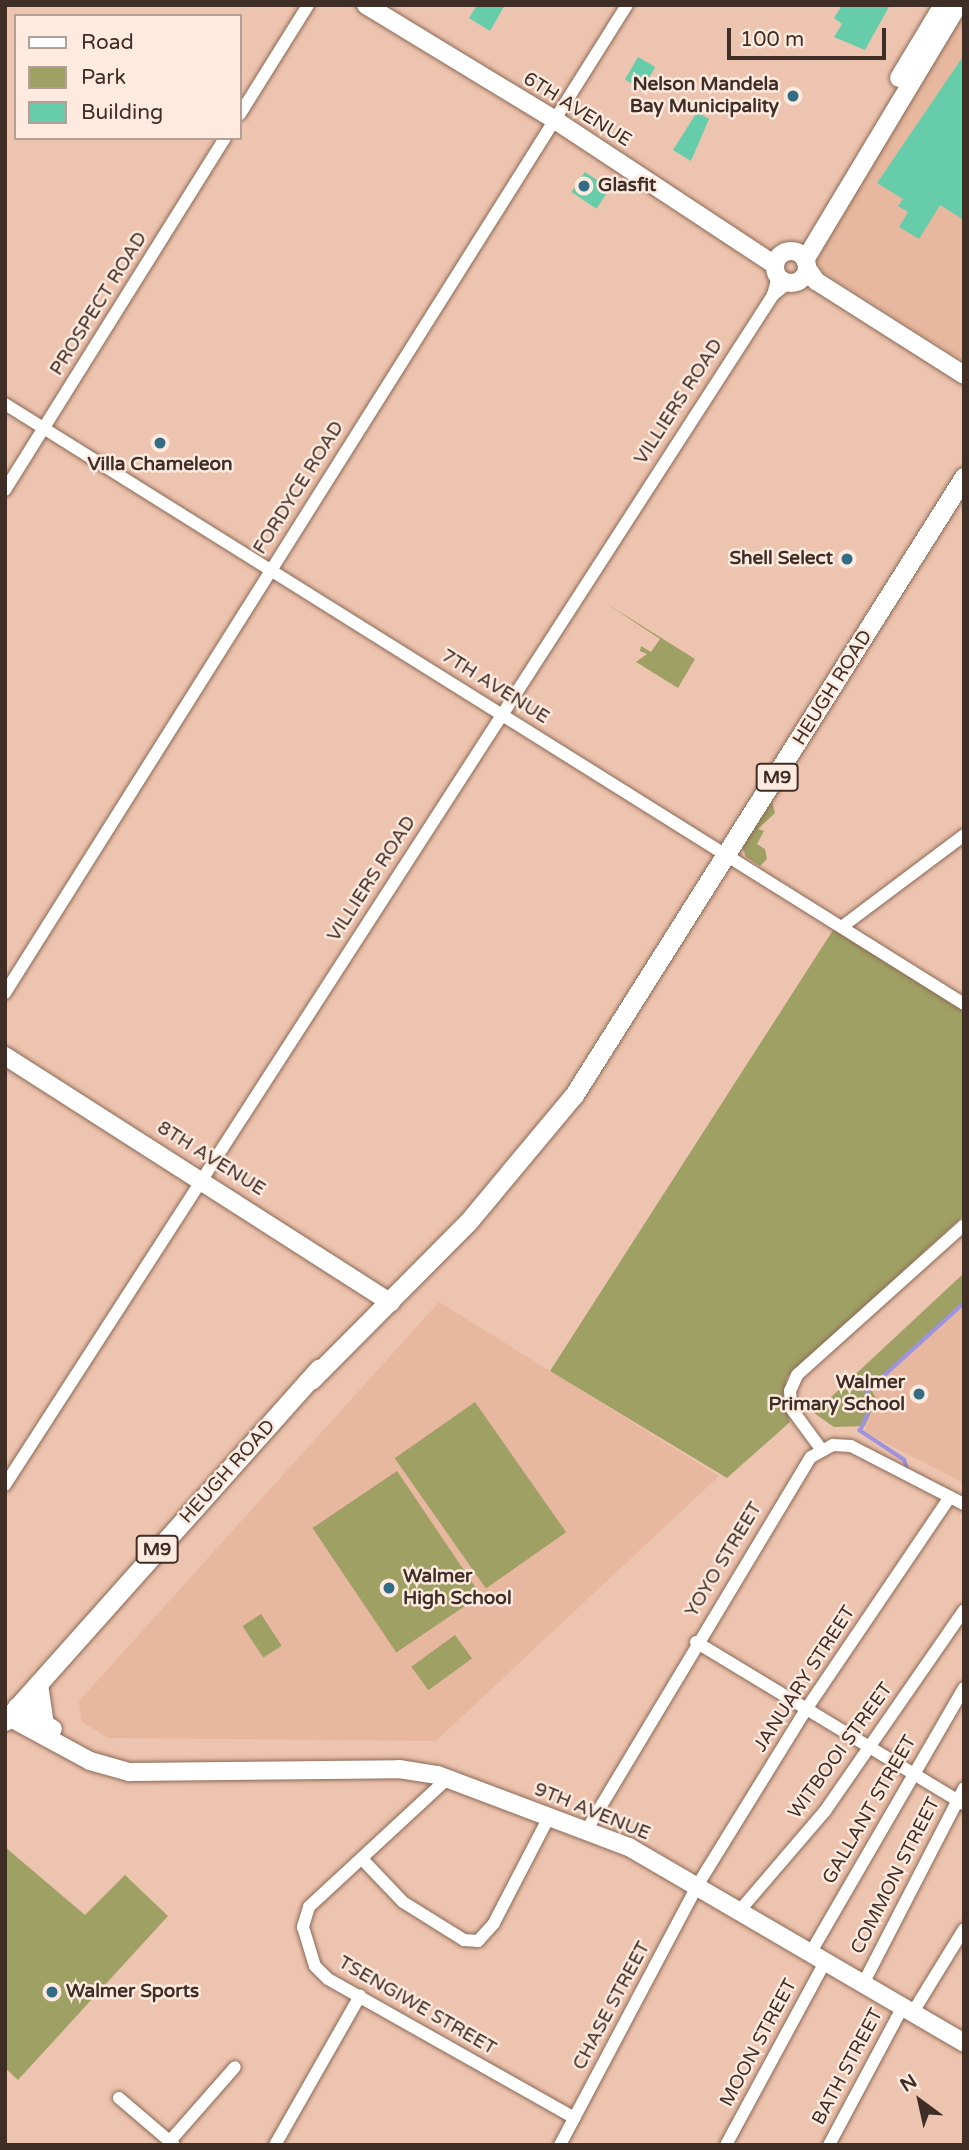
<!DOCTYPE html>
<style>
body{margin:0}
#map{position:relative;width:969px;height:2150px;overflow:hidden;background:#edc4af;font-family:"Varela Round",sans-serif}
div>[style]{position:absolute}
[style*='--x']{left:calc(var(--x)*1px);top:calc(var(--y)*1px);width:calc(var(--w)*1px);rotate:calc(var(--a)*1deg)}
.built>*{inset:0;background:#e7b89f}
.green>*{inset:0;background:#9fa064;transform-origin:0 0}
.stream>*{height:3.5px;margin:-1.75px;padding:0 1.75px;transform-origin:1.75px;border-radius:1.75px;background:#9d93de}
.building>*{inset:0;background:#6ca;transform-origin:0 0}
.roads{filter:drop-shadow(0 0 2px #8b6855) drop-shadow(0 0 2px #8b6855)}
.street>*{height:12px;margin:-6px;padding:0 6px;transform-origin:6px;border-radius:6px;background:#fff}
.secondary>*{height:18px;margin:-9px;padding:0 9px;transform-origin:9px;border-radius:9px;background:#fff}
.secondary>.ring{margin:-9px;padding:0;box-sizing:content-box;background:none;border:18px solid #fff;border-radius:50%}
.primary>*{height:19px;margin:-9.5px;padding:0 9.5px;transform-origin:9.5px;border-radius:9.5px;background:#fff}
.dots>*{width:19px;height:19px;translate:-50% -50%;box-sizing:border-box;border:4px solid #ffeadf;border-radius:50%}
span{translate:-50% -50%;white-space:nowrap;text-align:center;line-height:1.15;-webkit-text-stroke:5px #ffeadf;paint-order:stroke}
.shield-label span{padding:2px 5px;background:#ffeadf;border:2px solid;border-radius:5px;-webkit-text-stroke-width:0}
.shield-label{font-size:18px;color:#3e2e26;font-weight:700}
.poi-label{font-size:19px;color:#3e2e26;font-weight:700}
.right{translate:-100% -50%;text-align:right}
.left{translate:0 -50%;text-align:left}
.street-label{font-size:19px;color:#3e2e26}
.frame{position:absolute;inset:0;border:7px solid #3e2e26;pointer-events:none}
.legend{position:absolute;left:14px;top:14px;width:228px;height:126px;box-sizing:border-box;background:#ffeadf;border:2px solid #b29f95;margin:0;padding:9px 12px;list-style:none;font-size:21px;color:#3e2e26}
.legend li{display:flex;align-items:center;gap:14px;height:35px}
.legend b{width:35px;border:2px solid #b29f95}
.north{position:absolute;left:885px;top:2066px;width:70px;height:70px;-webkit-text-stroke:5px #ffeadf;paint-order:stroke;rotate:327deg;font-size:19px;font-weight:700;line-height:28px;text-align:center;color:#3e2e26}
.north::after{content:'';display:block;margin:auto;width:24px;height:32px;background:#3e2e26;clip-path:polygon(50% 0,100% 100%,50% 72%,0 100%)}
.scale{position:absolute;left:727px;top:28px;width:159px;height:32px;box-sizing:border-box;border:4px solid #3e2e26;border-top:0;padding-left:9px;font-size:21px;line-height:24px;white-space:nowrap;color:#3e2e26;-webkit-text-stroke:5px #ffeadf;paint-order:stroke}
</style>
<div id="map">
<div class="built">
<i style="clip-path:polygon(956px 14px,964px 18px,964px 361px,824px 272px,814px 256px)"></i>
<i style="clip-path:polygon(964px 1301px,964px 1483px,864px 1432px,877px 1400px,870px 1387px)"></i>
<i style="clip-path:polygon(439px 1302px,719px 1476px,436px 1741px,108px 1738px,81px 1721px,79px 1701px)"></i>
</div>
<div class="green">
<i style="clip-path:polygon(604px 602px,695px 659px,678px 688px,636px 662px,647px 654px,640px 651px,641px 646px,651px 652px,660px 639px)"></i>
<i style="clip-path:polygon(772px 801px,775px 813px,758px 829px,764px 831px,757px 844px,765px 849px,767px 859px,760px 866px,746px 857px,742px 846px)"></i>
<i style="clip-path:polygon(835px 927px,964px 1007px,964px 1215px,787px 1377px,784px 1398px,790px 1422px,727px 1478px,550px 1371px)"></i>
<i style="clip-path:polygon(964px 1273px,964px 1301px,870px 1387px,877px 1400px,865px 1426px,834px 1427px,814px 1413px)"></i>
<i style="left:475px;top:1402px;width:159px;height:98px;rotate:55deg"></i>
<i style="left:397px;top:1471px;width:150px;height:102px;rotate:56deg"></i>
<i style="left:261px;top:1614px;width:38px;height:22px;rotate:57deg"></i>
<i style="left:455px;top:1635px;width:29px;height:54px;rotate:54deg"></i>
<i style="clip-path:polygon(5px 1847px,85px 1915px,125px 1875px,168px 1916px,18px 2080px,5px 2068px)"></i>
</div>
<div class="stream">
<i style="--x:907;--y:1469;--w:9;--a:-108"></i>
<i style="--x:904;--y:1460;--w:53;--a:-146.6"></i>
<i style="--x:860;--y:1431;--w:22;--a:-66"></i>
<i style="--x:869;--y:1411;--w:20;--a:-96"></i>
<i style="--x:867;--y:1391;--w:131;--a:-42.2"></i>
</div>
<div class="building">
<i style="clip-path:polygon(477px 5px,505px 5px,490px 31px,469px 18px)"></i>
<i style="clip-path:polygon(842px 5px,890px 5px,865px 50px,834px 37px,842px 24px,834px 18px)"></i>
<i style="clip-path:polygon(964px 55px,964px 220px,940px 205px,919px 239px,899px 227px,908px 212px,898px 206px,903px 199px,877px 183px)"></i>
<i style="left:638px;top:57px;width:20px;height:26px;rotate:30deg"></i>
<i style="clip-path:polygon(697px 112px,709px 119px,691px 161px,673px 150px)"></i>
<i style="left:585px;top:172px;width:30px;height:24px;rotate:34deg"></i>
</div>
<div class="roads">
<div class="street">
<i style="--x:240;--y:114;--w:128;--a:-58"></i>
<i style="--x:773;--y:295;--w:19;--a:-39"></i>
<i style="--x:5;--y:404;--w:1131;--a:32.03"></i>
<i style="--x:5;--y:490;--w:415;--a:-58"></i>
<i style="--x:843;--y:926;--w:151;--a:-36.9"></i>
<i style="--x:5;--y:993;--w:1167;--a:-57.81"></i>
<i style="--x:821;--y:1449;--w:51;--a:-126.2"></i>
<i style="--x:791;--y:1408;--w:17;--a:-93"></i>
<i style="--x:790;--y:1391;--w:17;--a:-66"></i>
<i style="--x:797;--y:1375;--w:224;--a:-41.9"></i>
<i style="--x:5;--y:1485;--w:1416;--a:-57.16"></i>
<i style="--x:773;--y:295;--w:20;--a:-75"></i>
<i style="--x:696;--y:1642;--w:313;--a:31.2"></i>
<i style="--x:447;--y:1779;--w:188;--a:137.2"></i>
<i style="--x:309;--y:1907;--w:21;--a:107"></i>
<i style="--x:303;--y:1927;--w:41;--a:72.9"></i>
<i style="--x:315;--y:1966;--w:18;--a:45"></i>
<i style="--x:328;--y:1979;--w:283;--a:29.4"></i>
<i style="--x:586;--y:1831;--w:436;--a:-59"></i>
<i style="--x:811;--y:1457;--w:25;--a:-29"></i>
<i style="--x:833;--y:1445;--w:18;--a:3"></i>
<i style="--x:851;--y:1446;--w:127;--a:27.2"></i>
<i style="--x:362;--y:1859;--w:59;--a:46.4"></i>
<i style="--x:403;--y:1902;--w:72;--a:31.9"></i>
<i style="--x:464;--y:1940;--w:14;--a:4"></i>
<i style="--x:478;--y:1941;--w:24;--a:-48"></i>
<i style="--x:494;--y:1923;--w:119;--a:-62.6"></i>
<i style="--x:741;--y:1909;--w:129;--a:-49.4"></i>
<i style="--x:825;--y:1811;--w:244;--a:-55.3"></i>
<i style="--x:811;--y:1952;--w:305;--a:-59.9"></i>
<i style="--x:864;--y:1982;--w:218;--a:-62.7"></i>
<i style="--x:913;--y:2012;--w:97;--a:-58.4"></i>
<i style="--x:119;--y:2098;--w:72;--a:40.5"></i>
<i style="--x:170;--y:2141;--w:98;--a:-48.7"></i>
<i style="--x:275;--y:2145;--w:172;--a:-60.3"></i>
<i style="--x:560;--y:2145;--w:293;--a:-62.1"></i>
<i style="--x:697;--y:1886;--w:206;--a:-58.3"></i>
<i style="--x:805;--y:1711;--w:258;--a:-55.9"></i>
<i style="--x:726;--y:2145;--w:210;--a:-61.6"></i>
<i style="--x:829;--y:2145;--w:155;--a:-61.9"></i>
</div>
<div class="secondary">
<i style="--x:366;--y:5;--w:221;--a:31.3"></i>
<i style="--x:555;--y:120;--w:263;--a:33.4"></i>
<i style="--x:899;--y:78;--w:85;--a:-58.9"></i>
<i class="ring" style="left:775px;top:251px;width:14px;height:14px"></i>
<i style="--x:805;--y:260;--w:297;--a:-59"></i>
<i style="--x:807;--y:268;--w:16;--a:55"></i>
<i style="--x:816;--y:281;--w:175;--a:32.4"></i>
<i style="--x:5;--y:1056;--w:458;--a:32.6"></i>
<i style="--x:17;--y:1707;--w:42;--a:31.4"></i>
<i style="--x:9;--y:1717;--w:92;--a:28.5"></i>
<i style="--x:90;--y:1761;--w:41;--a:15.8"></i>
<i style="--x:129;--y:1772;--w:270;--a:-0.6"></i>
<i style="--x:399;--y:1769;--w:39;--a:9"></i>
<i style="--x:438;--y:1775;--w:204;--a:20.7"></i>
<i style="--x:629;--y:1847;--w:388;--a:30.3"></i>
</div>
<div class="primary">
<i style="--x:311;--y:1380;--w:223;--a:-45.2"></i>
<i style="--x:468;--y:1222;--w:165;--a:-50.2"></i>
<i style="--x:574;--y:1095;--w:731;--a:-57.75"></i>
<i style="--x:38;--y:1684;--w:40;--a:81.5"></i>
<i style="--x:5;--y:1721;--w:472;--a:-48.3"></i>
</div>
</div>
<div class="dots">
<i style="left:793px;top:96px;background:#326c85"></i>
<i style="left:584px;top:186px;background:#326c85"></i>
<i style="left:160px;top:443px;background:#326c85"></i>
<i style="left:847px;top:559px;background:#326c85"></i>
<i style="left:919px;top:1394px;background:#326c85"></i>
<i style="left:389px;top:1588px;background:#326c85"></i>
<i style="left:52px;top:1992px;background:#326c85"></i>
</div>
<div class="shield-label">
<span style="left:777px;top:777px">M9</span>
<span style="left:157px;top:1549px">M9</span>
</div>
<div class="poi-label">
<span class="right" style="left:779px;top:96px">Nelson Mandela<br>Bay Municipality</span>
<span class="left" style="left:598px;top:186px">Glasfit</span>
<span style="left:160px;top:465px">Villa Chameleon</span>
<span class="right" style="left:833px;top:559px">Shell Select</span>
<span class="right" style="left:905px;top:1394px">Walmer<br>Primary School</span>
<span class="left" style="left:403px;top:1588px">Walmer<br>High School</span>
<span class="left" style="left:66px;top:1992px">Walmer Sports</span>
</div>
<div class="street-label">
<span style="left:577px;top:110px;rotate:32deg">6TH AVENUE</span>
<span style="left:99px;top:304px;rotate:-58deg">PROSPECT ROAD</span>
<span style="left:679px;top:402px;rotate:-57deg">VILLIERS ROAD</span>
<span style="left:299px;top:488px;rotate:-58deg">FORDYCE ROAD</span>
<span style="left:495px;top:687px;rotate:32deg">7TH AVENUE</span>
<span style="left:833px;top:688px;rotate:-58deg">HEUGH ROAD</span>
<span style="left:372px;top:879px;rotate:-57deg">VILLIERS ROAD</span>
<span style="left:211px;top:1159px;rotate:32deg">8TH AVENUE</span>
<span style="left:228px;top:1472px;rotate:-48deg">HEUGH ROAD</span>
<span style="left:724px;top:1560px;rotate:-59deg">YOYO STREET</span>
<span style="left:805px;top:1679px;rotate:-57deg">JANUARY STREET</span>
<span style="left:841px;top:1751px;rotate:-54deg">WITBOOI STREET</span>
<span style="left:870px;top:1810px;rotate:-60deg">GALLANT STREET</span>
<span style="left:592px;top:1812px;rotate:22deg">9TH AVENUE</span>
<span style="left:896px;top:1876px;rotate:-63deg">COMMON STREET</span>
<span style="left:417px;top:2006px;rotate:30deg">TSENGIWE STREET</span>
<span style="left:612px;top:2006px;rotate:-62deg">CHASE STREET</span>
<span style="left:759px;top:2043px;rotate:-62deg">MOON STREET</span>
<span style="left:848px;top:2067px;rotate:-62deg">BATH STREET</span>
</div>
<div class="frame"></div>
<ul class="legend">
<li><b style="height:9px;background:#fff"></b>Road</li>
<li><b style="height:19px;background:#9fa064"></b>Park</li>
<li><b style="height:19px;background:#6ca"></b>Building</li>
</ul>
<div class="north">N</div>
<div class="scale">100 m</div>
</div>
